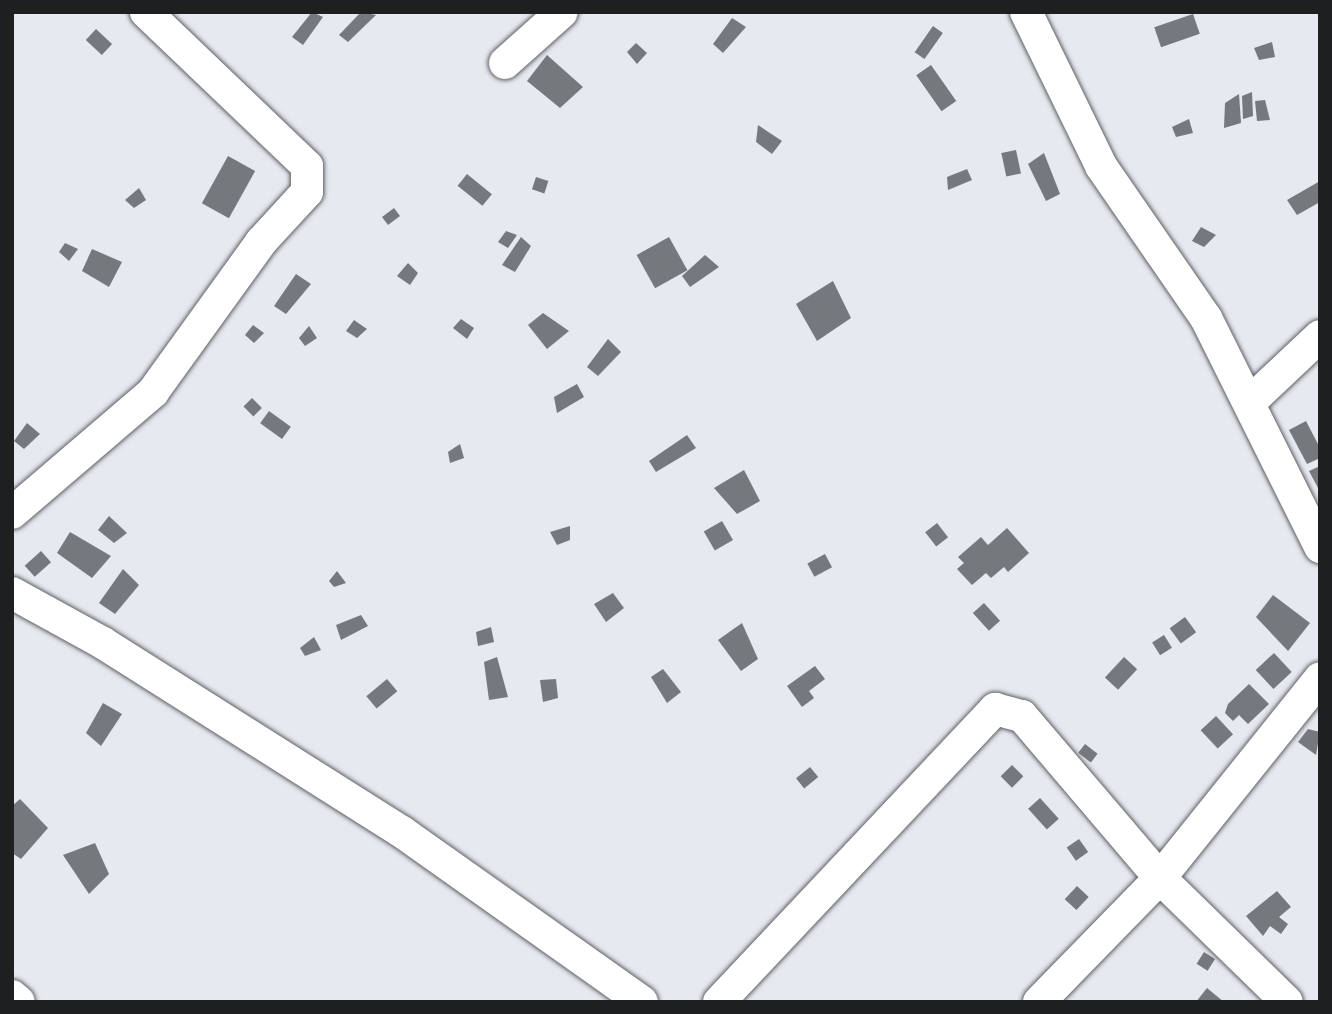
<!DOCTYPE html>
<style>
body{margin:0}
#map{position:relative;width:1332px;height:1014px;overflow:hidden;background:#e6e9ef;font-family:"Sofia Sans Condensed",sans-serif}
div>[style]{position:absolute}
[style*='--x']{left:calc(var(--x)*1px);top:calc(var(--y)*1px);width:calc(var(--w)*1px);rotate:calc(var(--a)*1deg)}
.building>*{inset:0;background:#75797d;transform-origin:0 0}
.roads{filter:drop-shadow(0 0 2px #5d6064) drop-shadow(0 0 2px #5d6064)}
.minor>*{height:32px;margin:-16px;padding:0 16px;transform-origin:16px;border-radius:16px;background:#fff}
span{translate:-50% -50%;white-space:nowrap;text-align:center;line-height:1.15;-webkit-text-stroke:5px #e6e9ef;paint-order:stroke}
.frame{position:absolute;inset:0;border:14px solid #1d1f20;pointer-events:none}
</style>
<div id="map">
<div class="building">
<i style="clip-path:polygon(312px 12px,323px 17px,303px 45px,292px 37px)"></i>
<i style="clip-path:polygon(361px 12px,376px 15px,348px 42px,339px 35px)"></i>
<i style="left:1193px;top:14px;width:21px;height:41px;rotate:71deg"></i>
<i style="clip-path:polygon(732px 18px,746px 27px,723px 53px,713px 44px)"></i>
<i style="left:933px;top:26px;width:12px;height:32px;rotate:35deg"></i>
<i style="left:96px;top:29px;width:22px;height:15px;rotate:43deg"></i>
<i style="clip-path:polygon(1272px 42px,1275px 57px,1259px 60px,1254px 48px)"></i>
<i style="clip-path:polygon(636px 43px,647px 53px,637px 64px,627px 52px)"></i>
<i style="clip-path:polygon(547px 55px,583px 87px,560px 108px,527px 81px)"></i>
<i style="left:931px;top:65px;width:44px;height:18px;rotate:55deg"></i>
<i style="clip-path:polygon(1252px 92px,1253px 116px,1243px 119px,1242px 96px)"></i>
<i style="clip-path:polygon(1239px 94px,1241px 123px,1224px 128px,1225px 103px)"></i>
<i style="clip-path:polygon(1265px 100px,1270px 120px,1257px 121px,1255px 101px)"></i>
<i style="clip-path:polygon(1189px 119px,1193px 133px,1176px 137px,1172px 127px)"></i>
<i style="clip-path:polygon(758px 125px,782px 141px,772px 154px,756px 142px)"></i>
<i style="left:1016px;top:150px;width:24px;height:15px;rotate:78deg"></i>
<i style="clip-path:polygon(1044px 153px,1060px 194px,1046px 201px,1028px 164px)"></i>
<i style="left:228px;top:156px;width:31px;height:54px;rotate:29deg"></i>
<i style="clip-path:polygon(967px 169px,972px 180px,948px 190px,947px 177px)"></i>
<i style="left:467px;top:174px;width:32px;height:15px;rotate:39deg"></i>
<i style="left:536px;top:177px;width:13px;height:13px;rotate:18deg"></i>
<i style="clip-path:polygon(1320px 181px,1320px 202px,1297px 215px,1287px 200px)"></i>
<i style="clip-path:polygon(139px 188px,146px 200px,134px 208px,125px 200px)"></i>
<i style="left:394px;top:208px;width:10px;height:15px;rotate:53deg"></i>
<i style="clip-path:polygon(1201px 227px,1216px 235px,1204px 247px,1192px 241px)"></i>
<i style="clip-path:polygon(506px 231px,517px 235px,508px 248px,498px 242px)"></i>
<i style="clip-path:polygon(521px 237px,531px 246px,515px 272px,502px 265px)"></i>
<i style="left:669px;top:237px;width:38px;height:37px;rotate:61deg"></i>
<i style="clip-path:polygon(65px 243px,78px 249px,69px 261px,59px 252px)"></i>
<i style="clip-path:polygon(92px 249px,122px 262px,109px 287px,82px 271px)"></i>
<i style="clip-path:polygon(705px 255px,719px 267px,690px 287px,682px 276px)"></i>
<i style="clip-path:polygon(408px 263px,418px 273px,410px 285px,397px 276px)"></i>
<i style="clip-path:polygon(296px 274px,311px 284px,286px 314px,274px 306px)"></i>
<i style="clip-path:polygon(833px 281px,851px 318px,817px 341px,796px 304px)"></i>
<i style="clip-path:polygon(543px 313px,569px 331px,547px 349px,528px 325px)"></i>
<i style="clip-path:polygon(461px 319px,474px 328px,467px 339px,453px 328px)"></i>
<i style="clip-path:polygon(354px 320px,367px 329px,357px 338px,346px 331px)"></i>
<i style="clip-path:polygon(253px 325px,264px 333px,254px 343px,245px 335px)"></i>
<i style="clip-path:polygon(309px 326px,317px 338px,305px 346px,299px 338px)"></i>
<i style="clip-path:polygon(608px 339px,621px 352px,598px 376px,587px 367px)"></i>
<i style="clip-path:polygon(577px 384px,584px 397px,557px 413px,554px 397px)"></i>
<i style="left:252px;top:398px;width:14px;height:12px;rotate:45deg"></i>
<i style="left:269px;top:411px;width:27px;height:15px;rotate:36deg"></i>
<i style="clip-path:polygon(1306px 421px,1320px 448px,1320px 458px,1307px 464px,1289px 430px)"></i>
<i style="clip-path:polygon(27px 423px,40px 434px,24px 449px,14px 441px)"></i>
<i style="clip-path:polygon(687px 435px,696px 448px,656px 472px,649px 461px)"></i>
<i style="clip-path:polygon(460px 444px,464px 458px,450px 463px,448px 452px)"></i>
<i style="clip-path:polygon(1320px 466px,1320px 487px,1318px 488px,1309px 471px)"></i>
<i style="clip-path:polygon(744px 470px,760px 501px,737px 514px,714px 488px)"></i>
<i style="clip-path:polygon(109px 516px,127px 533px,114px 543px,98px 530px)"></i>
<i style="left:722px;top:521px;width:22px;height:21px;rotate:60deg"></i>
<i style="left:937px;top:523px;width:18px;height:15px;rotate:52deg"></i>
<i style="clip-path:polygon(570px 526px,570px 540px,557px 545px,550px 532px)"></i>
<i style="clip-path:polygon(1007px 528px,1029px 553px,1008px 572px,1004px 567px,991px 578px,986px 573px,972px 585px,957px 569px,964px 563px,958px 557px,981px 537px,988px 545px)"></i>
<i style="clip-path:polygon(70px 532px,111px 556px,92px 578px,57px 553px)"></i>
<i style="left:41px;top:551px;width:15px;height:22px;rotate:48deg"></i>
<i style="left:825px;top:554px;width:15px;height:20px;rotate:62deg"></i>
<i style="clip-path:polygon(123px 569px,139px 585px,115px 614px,99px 603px)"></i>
<i style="clip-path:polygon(337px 571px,346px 583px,334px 587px,329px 581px)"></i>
<i style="clip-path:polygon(613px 593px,624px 608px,606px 622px,594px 604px)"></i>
<i style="clip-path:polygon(1273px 595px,1310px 623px,1288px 651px,1256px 617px)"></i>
<i style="left:984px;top:603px;width:24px;height:15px;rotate:48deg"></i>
<i style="clip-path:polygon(361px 615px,368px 626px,341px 640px,336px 625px)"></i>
<i style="left:1185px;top:617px;width:19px;height:19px;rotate:54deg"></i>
<i style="clip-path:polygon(742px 623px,758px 659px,741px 671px,718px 640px)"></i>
<i style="clip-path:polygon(491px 627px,494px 642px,478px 646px,476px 632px)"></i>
<i style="left:1164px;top:635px;width:15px;height:14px;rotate:58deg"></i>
<i style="clip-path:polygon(314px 637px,321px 650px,305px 656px,300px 648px)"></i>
<i style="left:1274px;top:653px;width:26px;height:25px;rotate:47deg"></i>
<i style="clip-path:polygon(497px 657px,508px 697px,489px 700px,484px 662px)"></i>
<i style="left:1124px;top:657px;width:18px;height:28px;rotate:43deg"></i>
<i style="clip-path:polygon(815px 666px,825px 679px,809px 691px,814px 698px,802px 707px,787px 686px)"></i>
<i style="clip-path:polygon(663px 669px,681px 692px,667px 703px,651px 677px)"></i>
<i style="left:387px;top:679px;width:16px;height:27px;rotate:50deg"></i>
<i style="clip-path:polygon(556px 679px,558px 698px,543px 702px,540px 680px)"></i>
<i style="clip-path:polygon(1249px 684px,1269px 704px,1248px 724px,1239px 715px,1233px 721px,1225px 713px,1228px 704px)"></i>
<i style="clip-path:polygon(103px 703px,122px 714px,101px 746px,86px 733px)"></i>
<i style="left:1216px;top:716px;width:25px;height:21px;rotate:47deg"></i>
<i style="clip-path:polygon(1308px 729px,1320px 732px,1316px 755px,1298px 742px)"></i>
<i style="left:1085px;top:744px;width:16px;height:11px;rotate:38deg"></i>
<i style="left:1012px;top:765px;width:16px;height:16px;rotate:45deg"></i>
<i style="left:810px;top:767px;width:13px;height:18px;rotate:51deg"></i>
<i style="left:1040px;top:798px;width:28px;height:16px;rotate:48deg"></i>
<i style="clip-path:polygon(20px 799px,48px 828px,21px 859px,12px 853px,12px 806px)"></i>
<i style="left:1079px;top:839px;width:16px;height:15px;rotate:55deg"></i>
<i style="clip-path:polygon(95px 843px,109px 874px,89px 894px,63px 855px)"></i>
<i style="left:1077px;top:886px;width:16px;height:18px;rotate:43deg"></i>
<i style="clip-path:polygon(1277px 891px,1291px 907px,1279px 917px,1288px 924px,1281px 934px,1270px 926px,1263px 936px,1246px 916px)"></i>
<i style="left:1204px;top:952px;width:13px;height:14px;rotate:32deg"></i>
<i style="clip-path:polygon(1207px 988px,1224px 1002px,1196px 1002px)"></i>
</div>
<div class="roads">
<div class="minor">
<i style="--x:1026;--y:12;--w:171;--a:64"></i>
<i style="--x:1101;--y:166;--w:185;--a:55.4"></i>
<i style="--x:1206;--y:318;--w:256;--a:63.5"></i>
<i style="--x:505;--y:63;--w:76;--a:-41.8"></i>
<i style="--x:1250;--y:402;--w:96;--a:-43.3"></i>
<i style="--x:12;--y:513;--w:186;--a:-40.6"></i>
<i style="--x:153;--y:392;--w:185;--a:-54.2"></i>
<i style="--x:261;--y:242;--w:68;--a:-47.4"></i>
<i style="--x:307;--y:192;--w:26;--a:-90"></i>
<i style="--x:307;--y:166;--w:223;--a:-136.3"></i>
<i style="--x:12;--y:593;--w:104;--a:28.8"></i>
<i style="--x:103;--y:643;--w:354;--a:32.3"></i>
<i style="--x:402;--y:832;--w:294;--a:35.3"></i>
<i style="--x:12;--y:996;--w:9;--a:41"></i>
<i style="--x:719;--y:1002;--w:403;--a:-46.7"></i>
<i style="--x:995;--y:709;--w:28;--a:15"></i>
<i style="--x:1022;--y:716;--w:213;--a:49.6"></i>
<i style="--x:1160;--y:878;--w:177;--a:44.3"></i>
<i style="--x:1039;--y:1002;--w:173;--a:-45.7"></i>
<i style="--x:1160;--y:878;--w:256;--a:-51.3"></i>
</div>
</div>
<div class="frame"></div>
</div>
